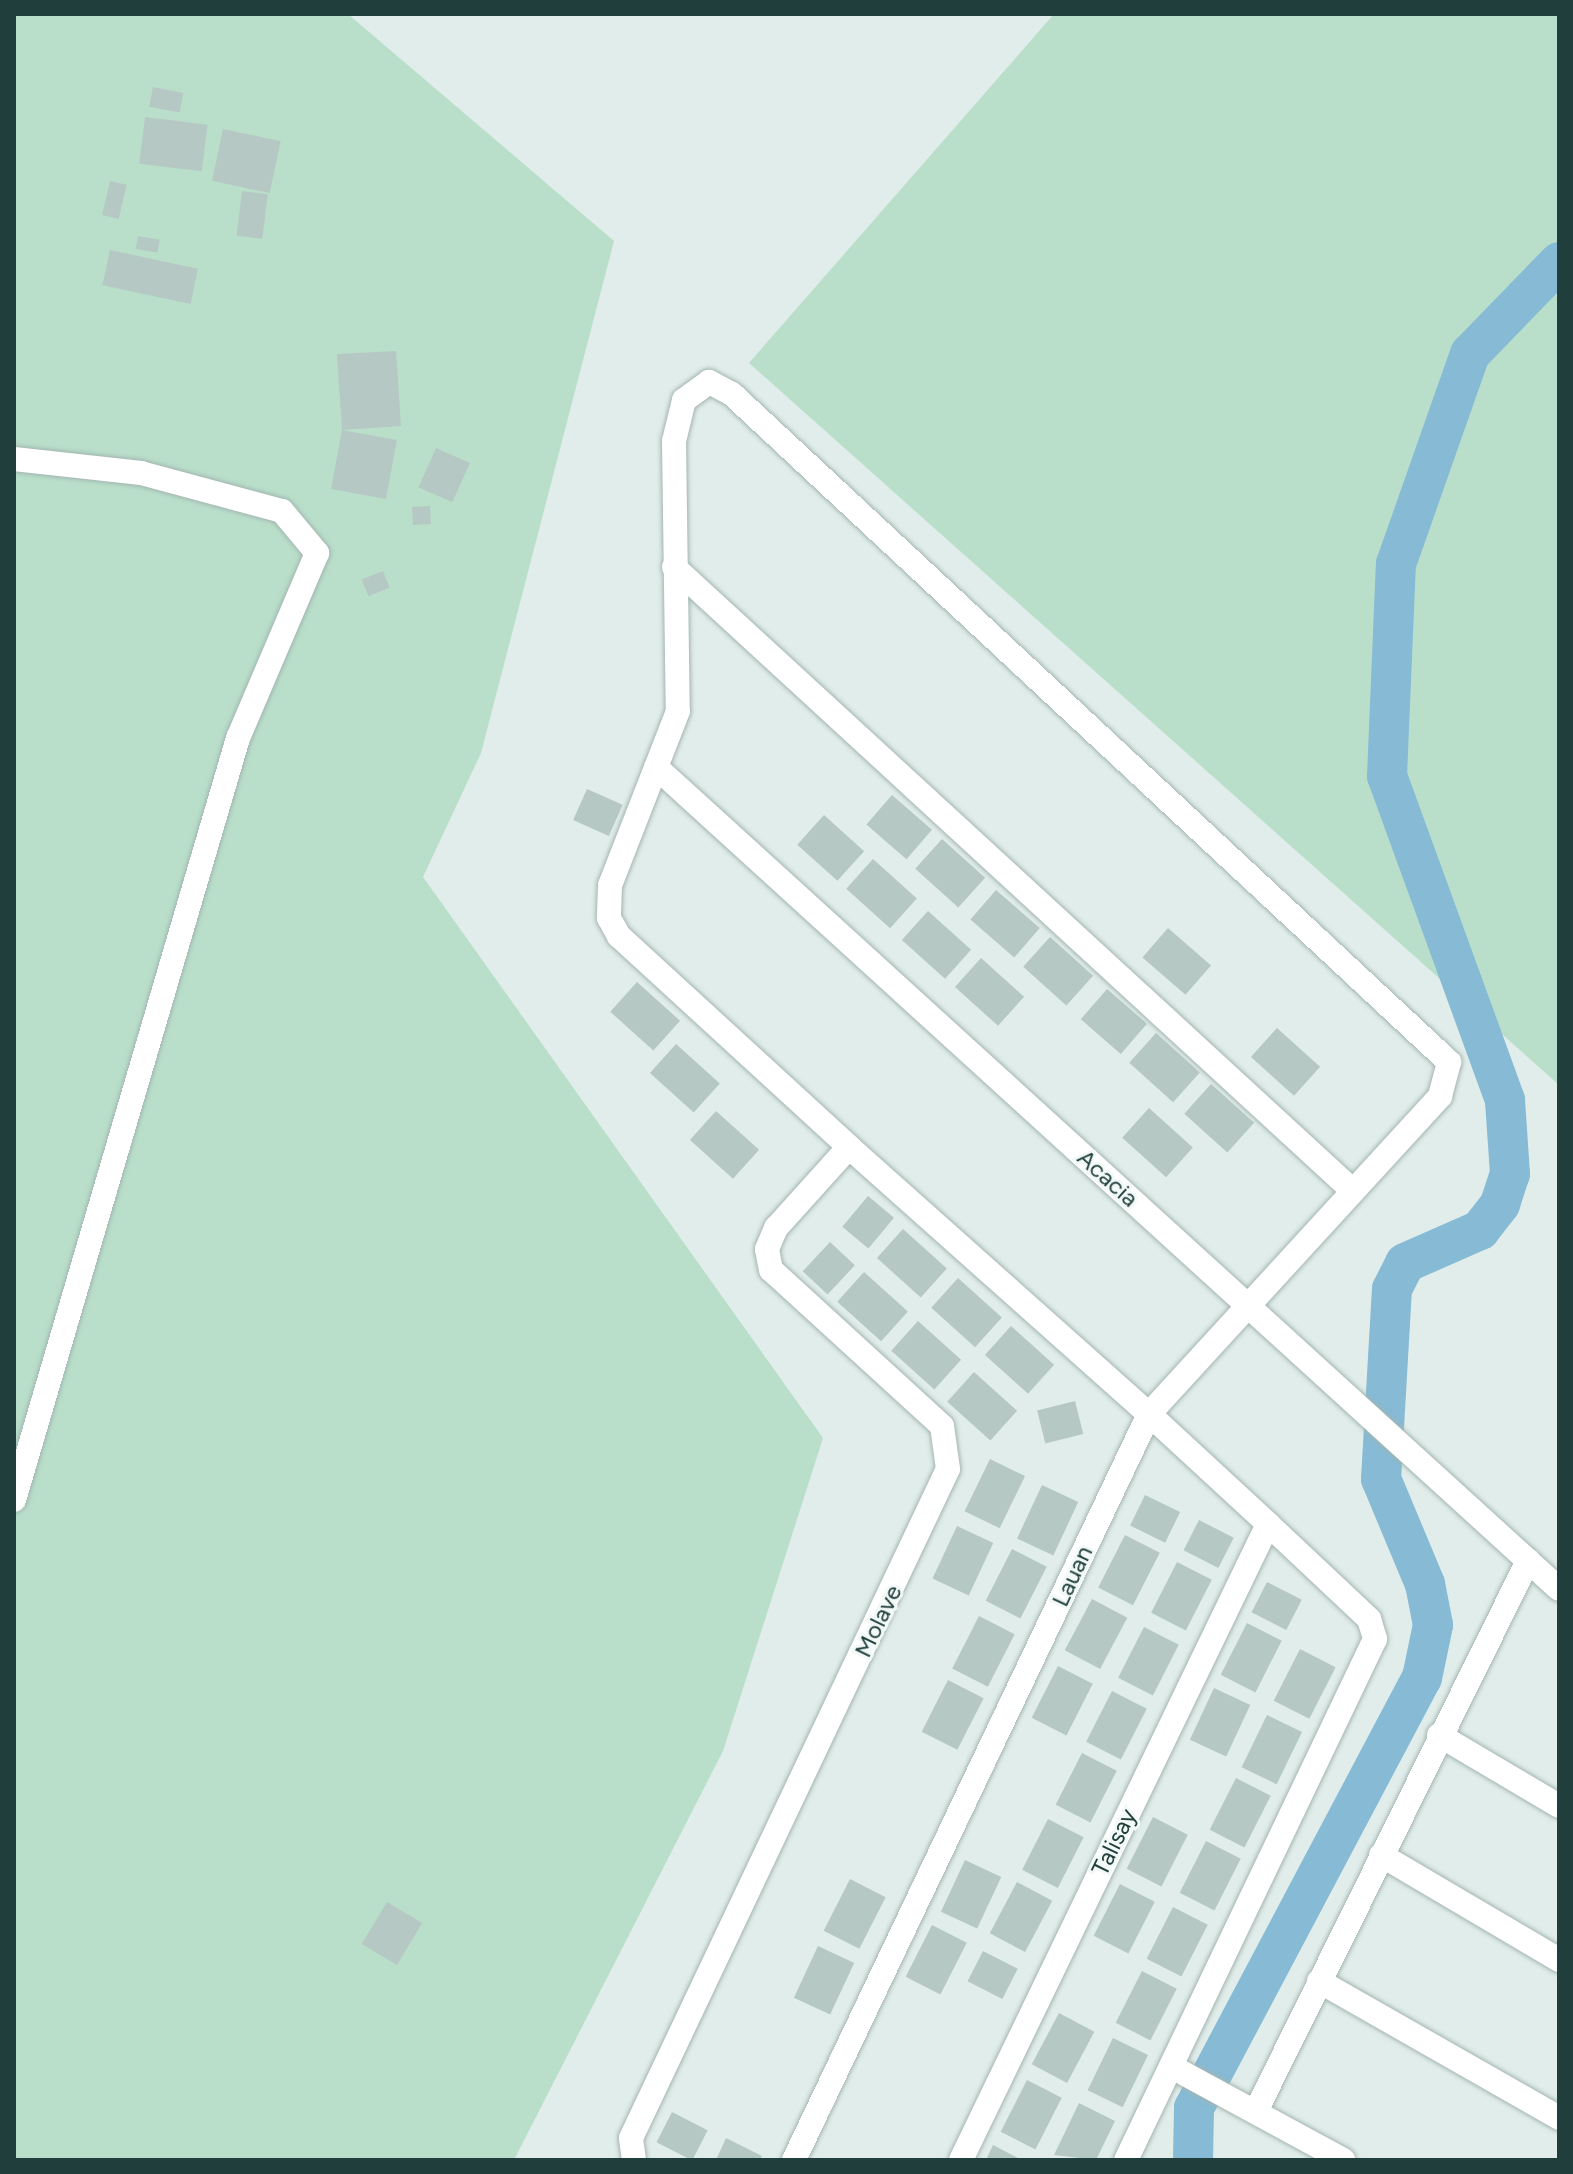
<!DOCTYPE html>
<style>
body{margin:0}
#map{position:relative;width:1573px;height:2174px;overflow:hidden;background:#e1edea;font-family:Figtree,sans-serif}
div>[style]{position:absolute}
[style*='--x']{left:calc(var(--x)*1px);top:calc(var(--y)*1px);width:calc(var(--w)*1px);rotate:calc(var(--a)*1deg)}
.green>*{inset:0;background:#b9dfca}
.canal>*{height:40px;margin:-20px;padding:0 20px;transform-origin:20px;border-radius:20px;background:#86bad5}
.building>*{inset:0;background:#b6c8c3;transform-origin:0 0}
.roads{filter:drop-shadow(0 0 2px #a3b5b2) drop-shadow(0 0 2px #a3b5b2)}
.minor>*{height:24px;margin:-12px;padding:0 12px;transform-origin:12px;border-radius:12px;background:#fff}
span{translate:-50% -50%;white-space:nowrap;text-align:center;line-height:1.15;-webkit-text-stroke:6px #f2f9f7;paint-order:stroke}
.street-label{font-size:24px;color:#203f3c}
.frame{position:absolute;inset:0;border:16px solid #203f3c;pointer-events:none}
</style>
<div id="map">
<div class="green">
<i style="clip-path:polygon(14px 14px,348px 14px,614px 241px,481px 753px,423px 877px,823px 1438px,723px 1751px,514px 2160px,14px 2160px)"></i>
<i style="clip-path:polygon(1054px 14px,1559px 14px,1559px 1085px,749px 363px)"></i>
</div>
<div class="canal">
<i style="--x:1193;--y:2160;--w:52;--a:-88.9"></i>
<i style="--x:1194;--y:2108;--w:487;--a:-62.1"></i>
<i style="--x:1422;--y:1678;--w:54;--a:-78.3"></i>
<i style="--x:1433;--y:1625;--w:42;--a:-101"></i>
<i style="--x:1425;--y:1584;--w:114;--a:-112.7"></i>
<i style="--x:1381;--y:1479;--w:190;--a:-86.7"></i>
<i style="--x:1392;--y:1289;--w:29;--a:-63"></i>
<i style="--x:1405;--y:1263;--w:82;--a:-23.7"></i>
<i style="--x:1480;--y:1230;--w:33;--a:-52"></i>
<i style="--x:1500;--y:1204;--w:32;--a:-72"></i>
<i style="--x:1510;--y:1174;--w:74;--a:-93.9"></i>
<i style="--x:1505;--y:1100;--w:345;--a:-110"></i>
<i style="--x:1387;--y:776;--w:212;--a:-87.6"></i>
<i style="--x:1396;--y:564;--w:223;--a:-70.6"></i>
<i style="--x:1470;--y:354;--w:128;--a:-45.9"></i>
</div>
<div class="building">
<i style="left:153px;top:87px;width:31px;height:20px;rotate:11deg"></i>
<i style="left:145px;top:117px;width:63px;height:47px;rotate:7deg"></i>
<i style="left:223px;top:129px;width:59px;height:53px;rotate:12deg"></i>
<i style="left:110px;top:181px;width:17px;height:35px;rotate:13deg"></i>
<i style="left:242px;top:191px;width:26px;height:45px;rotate:7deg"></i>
<i style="left:138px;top:236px;width:22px;height:13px;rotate:10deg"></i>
<i style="left:110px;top:250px;width:90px;height:36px;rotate:12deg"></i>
<i style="clip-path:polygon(396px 351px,401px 426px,342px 430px,397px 440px,386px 499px,331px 489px,342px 430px,337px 354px)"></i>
<i style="left:436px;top:448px;width:37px;height:43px;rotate:24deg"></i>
<i style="left:430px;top:506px;width:18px;height:18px;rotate:87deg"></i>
<i style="left:383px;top:571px;width:18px;height:23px;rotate:68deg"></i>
<i style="left:587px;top:789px;width:39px;height:34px;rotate:24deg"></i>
<i style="left:892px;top:795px;width:53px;height:39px;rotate:41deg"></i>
<i style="left:824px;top:815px;width:54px;height:40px;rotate:42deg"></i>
<i style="left:942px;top:839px;width:58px;height:40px;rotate:42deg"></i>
<i style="left:873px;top:859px;width:59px;height:40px;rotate:42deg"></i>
<i style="left:996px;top:890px;width:58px;height:39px;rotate:41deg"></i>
<i style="left:928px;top:911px;width:58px;height:39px;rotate:42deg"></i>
<i style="left:1168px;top:928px;width:57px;height:39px;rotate:41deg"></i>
<i style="left:1050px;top:937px;width:58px;height:40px;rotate:42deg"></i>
<i style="left:981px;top:958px;width:58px;height:39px;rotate:42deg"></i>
<i style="left:637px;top:982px;width:58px;height:40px;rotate:42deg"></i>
<i style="left:1107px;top:989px;width:53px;height:40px;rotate:41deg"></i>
<i style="left:1277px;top:1028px;width:58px;height:39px;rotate:42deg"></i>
<i style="left:1156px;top:1033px;width:59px;height:40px;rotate:42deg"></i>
<i style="left:676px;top:1044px;width:59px;height:39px;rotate:42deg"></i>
<i style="left:1211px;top:1084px;width:58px;height:40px;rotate:42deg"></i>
<i style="left:1149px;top:1108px;width:59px;height:40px;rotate:42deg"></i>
<i style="left:716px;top:1111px;width:58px;height:39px;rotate:42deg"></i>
<i style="left:868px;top:1196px;width:34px;height:40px;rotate:40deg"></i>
<i style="left:903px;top:1229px;width:59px;height:39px;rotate:42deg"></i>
<i style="left:830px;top:1242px;width:34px;height:40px;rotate:43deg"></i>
<i style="left:864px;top:1272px;width:59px;height:40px;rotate:42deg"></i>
<i style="left:958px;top:1278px;width:59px;height:40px;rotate:42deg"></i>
<i style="left:918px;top:1321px;width:58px;height:40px;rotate:42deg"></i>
<i style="left:1011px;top:1326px;width:58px;height:39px;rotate:42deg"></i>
<i style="left:974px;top:1372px;width:58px;height:40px;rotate:42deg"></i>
<i style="left:1075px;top:1401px;width:34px;height:39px;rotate:76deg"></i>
<i style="left:990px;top:1459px;width:39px;height:58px;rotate:26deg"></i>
<i style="left:1042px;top:1485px;width:40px;height:59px;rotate:25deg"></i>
<i style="left:1145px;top:1495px;width:39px;height:34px;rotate:26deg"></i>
<i style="left:1199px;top:1520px;width:39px;height:34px;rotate:27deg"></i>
<i style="left:957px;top:1526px;width:40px;height:58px;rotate:25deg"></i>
<i style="left:1125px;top:1535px;width:39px;height:59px;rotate:27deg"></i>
<i style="left:1012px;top:1549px;width:39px;height:58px;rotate:27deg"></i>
<i style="left:1177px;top:1562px;width:39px;height:57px;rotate:27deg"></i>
<i style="left:1267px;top:1582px;width:39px;height:34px;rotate:27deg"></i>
<i style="left:1092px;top:1599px;width:40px;height:58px;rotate:28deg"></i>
<i style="left:979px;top:1616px;width:40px;height:59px;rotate:27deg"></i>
<i style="left:1247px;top:1623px;width:39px;height:58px;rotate:27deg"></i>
<i style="left:1144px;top:1627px;width:39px;height:57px;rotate:27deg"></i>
<i style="left:1300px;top:1649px;width:40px;height:58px;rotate:27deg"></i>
<i style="left:1058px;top:1666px;width:39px;height:58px;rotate:27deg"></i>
<i style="left:948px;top:1680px;width:40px;height:58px;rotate:27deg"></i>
<i style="left:1214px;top:1688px;width:40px;height:57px;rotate:25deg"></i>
<i style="left:1112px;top:1691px;width:39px;height:57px;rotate:27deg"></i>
<i style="left:1267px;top:1715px;width:39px;height:58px;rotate:26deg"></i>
<i style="left:1082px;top:1753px;width:39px;height:58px;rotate:27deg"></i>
<i style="left:1236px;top:1778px;width:39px;height:58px;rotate:27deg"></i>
<i style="left:1153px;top:1817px;width:39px;height:58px;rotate:27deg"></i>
<i style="left:1048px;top:1819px;width:40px;height:57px;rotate:27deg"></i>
<i style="left:1206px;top:1841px;width:39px;height:58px;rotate:27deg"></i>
<i style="left:965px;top:1860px;width:40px;height:57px;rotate:25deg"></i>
<i style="left:850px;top:1879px;width:40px;height:58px;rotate:27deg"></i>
<i style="left:1017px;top:1882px;width:40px;height:58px;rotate:28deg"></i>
<i style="left:1120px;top:1884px;width:39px;height:58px;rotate:27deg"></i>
<i style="left:387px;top:1902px;width:41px;height:49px;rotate:31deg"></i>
<i style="left:1173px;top:1907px;width:39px;height:58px;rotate:27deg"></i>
<i style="left:932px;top:1925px;width:39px;height:58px;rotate:27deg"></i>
<i style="left:818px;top:1946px;width:40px;height:57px;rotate:25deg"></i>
<i style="left:983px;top:1951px;width:39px;height:34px;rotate:27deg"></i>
<i style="left:1142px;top:1971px;width:39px;height:58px;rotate:27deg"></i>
<i style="left:1059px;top:2013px;width:40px;height:58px;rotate:28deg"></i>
<i style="left:1113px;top:2038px;width:39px;height:58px;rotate:26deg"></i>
<i style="left:1027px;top:2080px;width:39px;height:58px;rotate:27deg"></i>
<i style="clip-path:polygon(1079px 2103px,1115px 2121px,1096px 2160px,1054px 2155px)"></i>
<i style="left:672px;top:2112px;width:40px;height:34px;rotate:27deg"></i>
<i style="clip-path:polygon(726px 2138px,762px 2156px,760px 2160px,716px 2160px)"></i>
<i style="clip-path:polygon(993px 2145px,1022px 2160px,986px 2160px)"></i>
</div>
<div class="roads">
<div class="minor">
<i style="--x:14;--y:459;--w:128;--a:6.3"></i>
<i style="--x:141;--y:473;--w:146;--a:15.1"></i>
<i style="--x:282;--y:511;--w:55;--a:50.2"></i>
<i style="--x:317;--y:553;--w:201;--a:113.1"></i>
<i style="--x:238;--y:738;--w:794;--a:106.38"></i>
<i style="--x:674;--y:567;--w:919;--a:42.58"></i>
<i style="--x:656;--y:767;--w:1221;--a:42.31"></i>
<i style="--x:1439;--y:1735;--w:139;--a:30.6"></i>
<i style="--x:1381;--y:1855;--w:207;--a:30.5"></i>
<i style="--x:1319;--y:1981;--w:276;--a:29.7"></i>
<i style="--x:1172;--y:2067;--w:195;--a:28.5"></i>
<i style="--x:1256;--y:2111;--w:614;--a:-63.69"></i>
<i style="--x:634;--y:2160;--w:22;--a:-98"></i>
<i style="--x:631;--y:2138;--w:740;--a:-64.65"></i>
<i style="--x:948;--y:1469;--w:43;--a:-97.9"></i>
<i style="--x:942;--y:1426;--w:231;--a:-137.6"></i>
<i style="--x:771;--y:1270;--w:21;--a:-101"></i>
<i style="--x:767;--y:1249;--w:23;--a:-67"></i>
<i style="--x:776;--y:1228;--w:109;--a:-48"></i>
<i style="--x:794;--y:2160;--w:826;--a:-64.55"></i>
<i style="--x:1149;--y:1414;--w:431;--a:-47.5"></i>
<i style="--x:1440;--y:1096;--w:35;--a:-75"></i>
<i style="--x:1449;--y:1062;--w:980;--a:-137.03"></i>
<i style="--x:732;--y:394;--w:26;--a:-152"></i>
<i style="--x:709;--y:382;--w:31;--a:144"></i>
<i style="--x:684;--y:400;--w:42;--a:103.7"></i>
<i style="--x:674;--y:441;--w:270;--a:89.2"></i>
<i style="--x:678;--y:711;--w:187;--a:111.3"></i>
<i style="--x:610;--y:885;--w:33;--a:92"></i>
<i style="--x:609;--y:918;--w:21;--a:61"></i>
<i style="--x:619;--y:936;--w:312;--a:42.5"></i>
<i style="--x:849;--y:1147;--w:402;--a:41.7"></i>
<i style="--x:1149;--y:1414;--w:162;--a:42.7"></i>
<i style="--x:1268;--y:1524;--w:139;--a:43.2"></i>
<i style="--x:1369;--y:1619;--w:21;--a:73"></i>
<i style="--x:1375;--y:1639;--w:577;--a:115.54"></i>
<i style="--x:961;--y:2160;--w:706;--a:-64.23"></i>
</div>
</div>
<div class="street-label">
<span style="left:1108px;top:1178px;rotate:42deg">Acacia</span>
<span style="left:1072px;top:1576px;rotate:-65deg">Lauan</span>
<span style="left:878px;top:1621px;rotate:-64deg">Molave</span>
<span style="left:1114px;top:1842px;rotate:-64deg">Talisay</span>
</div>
<div class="frame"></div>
</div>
